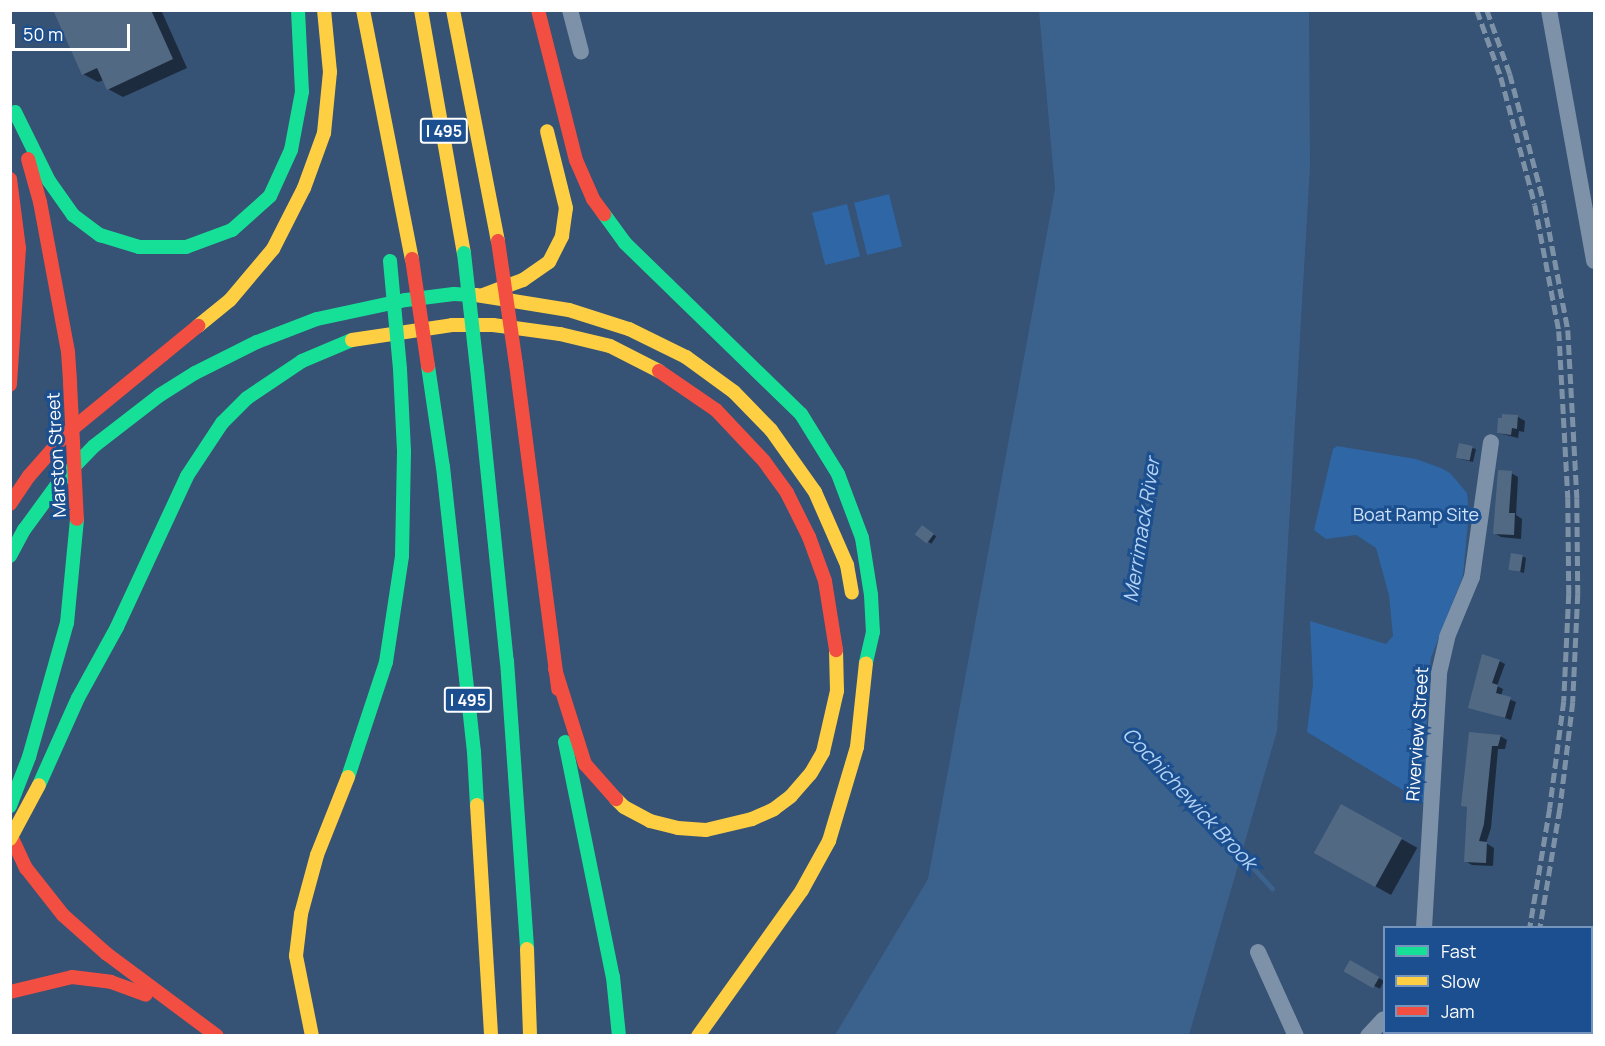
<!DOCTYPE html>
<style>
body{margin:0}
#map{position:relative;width:1605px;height:1046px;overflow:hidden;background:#365274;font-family:Manrope,sans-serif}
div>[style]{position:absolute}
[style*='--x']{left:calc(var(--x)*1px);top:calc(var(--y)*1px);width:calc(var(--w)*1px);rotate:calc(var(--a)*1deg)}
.green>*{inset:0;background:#2f66a5;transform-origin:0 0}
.water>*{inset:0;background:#3b618d}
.shadow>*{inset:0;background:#0007;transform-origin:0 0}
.stream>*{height:4.5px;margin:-2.25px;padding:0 2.25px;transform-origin:2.25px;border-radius:2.25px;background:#3b618d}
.building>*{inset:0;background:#526984;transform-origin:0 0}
.street>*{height:16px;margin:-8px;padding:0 8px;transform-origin:8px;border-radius:8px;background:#7d92a8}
.fast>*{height:14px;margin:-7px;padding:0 7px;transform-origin:7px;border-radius:7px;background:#16e098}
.slow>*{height:14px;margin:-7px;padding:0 7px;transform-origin:7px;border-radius:7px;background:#ffcf43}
.jam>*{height:14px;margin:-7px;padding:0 7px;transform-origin:7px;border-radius:7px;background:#f24e42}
.rail>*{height:4.5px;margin-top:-2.25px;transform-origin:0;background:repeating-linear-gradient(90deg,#7e92a7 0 10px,transparent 0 14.5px)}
.fast-bridge>*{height:14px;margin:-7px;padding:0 7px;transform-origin:7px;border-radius:7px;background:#16e098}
.slow-bridge>*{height:14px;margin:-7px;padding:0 7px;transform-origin:7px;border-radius:7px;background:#ffcf43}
.jam-bridge>*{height:14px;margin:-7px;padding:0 7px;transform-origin:7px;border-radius:7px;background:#f24e42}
span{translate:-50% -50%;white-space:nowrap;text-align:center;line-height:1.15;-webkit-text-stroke:6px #1b4f8f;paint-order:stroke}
.shield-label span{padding:2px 4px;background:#1b4f8f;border:2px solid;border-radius:4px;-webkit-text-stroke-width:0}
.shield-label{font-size:16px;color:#fff;font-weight:700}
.street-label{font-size:18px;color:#fff}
.park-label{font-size:18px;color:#cfe3fa}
.water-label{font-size:20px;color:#b5d3f5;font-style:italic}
.frame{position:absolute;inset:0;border:12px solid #fff;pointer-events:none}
.legend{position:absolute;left:1383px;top:926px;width:210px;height:108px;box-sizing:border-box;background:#1b4f8f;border:2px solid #7695bc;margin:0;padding:8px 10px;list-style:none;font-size:18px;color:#fff}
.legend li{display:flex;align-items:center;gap:12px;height:30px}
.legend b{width:30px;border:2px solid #7695bc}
.scale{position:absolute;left:12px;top:24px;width:118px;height:27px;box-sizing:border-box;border:3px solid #fff;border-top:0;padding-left:8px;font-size:18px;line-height:21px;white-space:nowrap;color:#fff;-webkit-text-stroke:4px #1b4f8f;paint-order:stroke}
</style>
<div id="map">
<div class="green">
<i style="left:889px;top:194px;width:54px;height:36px;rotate:76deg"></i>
<i style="left:847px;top:204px;width:54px;height:36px;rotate:76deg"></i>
<i style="clip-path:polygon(1337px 446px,1416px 459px,1441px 468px,1450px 473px,1467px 493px,1469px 511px,1463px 576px,1431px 658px,1427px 706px,1426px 804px,1307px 732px,1313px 684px,1310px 621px,1386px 644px,1393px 636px,1389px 595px,1376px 548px,1356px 535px,1326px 539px,1314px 530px,1333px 449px)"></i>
</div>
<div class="water">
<i style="clip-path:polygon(1039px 11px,1309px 11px,1310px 167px,1277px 731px,1189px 1035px,835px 1035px,928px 879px,1055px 189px)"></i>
</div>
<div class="shadow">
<i style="clip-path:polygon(54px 10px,161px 10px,187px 68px,123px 97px,108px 89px,104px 80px,98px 82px,83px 74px)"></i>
<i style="clip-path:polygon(1504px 416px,1518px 417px,1525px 421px,1524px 432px,1519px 431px,1518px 438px,1498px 433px)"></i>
<i style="clip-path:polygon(1460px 445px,1476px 449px,1473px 462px,1461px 459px)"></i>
<i style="clip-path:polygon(1511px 473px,1518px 477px,1516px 515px,1522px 519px,1521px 539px,1501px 537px,1494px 533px)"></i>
<i style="left:922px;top:527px;width:17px;height:9px;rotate:33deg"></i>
<i style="clip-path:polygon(1522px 556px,1526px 558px,1524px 573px,1510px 569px)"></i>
<i style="clip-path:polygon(1499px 661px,1505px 664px,1497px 686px,1503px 689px,1501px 696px,1516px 702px,1511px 720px,1470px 707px)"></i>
<i style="clip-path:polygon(1470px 734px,1500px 736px,1507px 740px,1505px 749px,1498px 749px,1491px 828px,1486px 843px,1494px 848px,1493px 866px,1472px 865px,1465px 861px,1468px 808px,1463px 805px)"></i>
<i style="left:1342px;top:806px;width:86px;height:54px;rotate:29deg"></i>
<i style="left:1350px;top:962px;width:39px;height:9px;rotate:29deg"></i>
<i style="clip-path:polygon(1594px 990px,1594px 1036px,1570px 1036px,1566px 1032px,1592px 1032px,1592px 993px)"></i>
<i style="clip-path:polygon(1419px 1032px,1445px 1032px,1443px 1036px,1422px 1036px)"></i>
</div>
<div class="stream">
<i style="--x:1237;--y:850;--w:52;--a:47.4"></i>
</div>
<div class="building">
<i style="clip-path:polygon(53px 10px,151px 10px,173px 59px,107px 90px,97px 68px,82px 75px)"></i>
<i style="clip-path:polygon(1502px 414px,1518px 415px,1517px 429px,1512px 428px,1511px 435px,1497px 433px,1498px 418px,1502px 418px)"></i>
<i style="left:1459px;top:443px;width:14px;height:15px;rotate:12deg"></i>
<i style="clip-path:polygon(1498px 470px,1512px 471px,1509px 513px,1515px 513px,1514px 535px,1493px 534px)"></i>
<i style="left:922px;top:525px;width:15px;height:12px;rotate:37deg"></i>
<i style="left:1511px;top:553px;width:12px;height:17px;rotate:9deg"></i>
<i style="clip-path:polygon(1482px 654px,1500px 660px,1492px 683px,1498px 685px,1496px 693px,1511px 697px,1505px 718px,1468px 708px)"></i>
<i style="clip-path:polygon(1469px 732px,1501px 735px,1498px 746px,1492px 746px,1484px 824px,1479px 841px,1487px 842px,1486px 863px,1464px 862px,1467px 807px,1461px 806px)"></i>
<i style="left:1341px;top:804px;width:70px;height:56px;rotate:29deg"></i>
<i style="left:1350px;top:960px;width:34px;height:13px;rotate:30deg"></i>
</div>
<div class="street">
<i style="--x:570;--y:10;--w:43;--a:75.3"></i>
<i style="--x:1549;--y:10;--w:255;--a:79.8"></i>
<i style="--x:1424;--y:928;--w:255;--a:-86.6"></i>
<i style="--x:1439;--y:673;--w:37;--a:-77"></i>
<i style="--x:1447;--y:637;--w:65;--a:-67.4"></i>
<i style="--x:1472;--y:577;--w:136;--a:-82"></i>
<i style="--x:1258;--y:952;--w:92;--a:65.7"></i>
<i style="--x:1368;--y:1036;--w:23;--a:-47"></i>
</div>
<div class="fast">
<i style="--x:15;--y:112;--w:77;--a:63.8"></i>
<i style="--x:49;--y:181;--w:42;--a:54.8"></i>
<i style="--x:73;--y:215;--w:34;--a:37"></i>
<i style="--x:100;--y:235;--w:41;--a:17.1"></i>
<i style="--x:139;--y:247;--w:47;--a:0"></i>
<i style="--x:186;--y:247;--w:49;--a:-20.3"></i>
<i style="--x:232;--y:230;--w:51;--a:-41.8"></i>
<i style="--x:270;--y:196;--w:51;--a:-65.5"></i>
<i style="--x:291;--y:150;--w:59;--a:-79.3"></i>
<i style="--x:302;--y:92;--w:82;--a:-92.8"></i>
<i style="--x:604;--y:214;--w:36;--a:54"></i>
<i style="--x:625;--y:243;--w:245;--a:44.2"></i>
<i style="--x:801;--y:414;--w:70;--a:58.3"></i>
<i style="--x:838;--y:474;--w:68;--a:69.4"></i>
<i style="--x:862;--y:538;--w:58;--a:81"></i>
<i style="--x:871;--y:595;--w:37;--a:87"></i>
<i style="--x:873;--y:632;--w:32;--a:103"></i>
<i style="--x:428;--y:366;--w:102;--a:81.6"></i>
<i style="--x:443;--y:467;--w:287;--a:83.8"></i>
<i style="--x:474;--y:752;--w:53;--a:86.8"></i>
<i style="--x:477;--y:368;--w:295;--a:84.2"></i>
<i style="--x:507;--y:661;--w:289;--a:86"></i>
<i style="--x:10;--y:556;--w:30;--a:-62"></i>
<i style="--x:24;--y:530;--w:59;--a:-53.9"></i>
<i style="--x:59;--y:482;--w:50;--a:-45.8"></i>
<i style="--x:94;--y:446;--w:83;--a:-37.7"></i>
<i style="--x:160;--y:395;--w:41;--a:-32.2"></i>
<i style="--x:195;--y:373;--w:69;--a:-26.6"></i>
<i style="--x:257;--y:342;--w:64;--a:-21"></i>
<i style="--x:317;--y:319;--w:91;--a:-12.1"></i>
<i style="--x:406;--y:300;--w:48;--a:-7.1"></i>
<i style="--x:454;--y:294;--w:22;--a:3"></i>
<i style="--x:565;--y:742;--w:240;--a:78.5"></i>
<i style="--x:613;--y:977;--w:59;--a:84.2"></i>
<i style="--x:348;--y:777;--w:121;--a:-71.7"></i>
<i style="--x:386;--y:662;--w:107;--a:-81.4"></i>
<i style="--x:402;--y:556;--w:105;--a:-88.9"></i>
<i style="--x:404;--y:451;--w:82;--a:-92.8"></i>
<i style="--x:39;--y:785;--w:95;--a:-65.9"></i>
<i style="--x:78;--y:698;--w:81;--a:-61.2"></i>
<i style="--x:117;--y:627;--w:166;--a:-65.1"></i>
<i style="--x:187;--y:476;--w:64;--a:-56.6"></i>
<i style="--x:222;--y:423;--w:35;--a:-45"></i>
<i style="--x:247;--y:398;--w:66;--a:-33.9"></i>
<i style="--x:302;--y:361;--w:54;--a:-22.8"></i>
<i style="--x:10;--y:806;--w:53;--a:-68.8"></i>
<i style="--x:29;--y:757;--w:139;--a:-74.2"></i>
<i style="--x:67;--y:623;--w:104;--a:-84.5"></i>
</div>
<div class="slow">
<i style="--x:363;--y:10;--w:254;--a:78.9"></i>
<i style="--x:421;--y:10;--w:247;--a:80"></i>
<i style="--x:453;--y:10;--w:235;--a:79"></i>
<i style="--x:476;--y:295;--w:94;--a:9.2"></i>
<i style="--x:569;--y:310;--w:63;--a:17.6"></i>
<i style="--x:629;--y:329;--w:64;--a:26.2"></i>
<i style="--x:686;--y:357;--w:59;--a:36.1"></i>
<i style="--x:734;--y:392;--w:53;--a:45.8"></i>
<i style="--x:771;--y:430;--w:76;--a:54.6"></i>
<i style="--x:815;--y:492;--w:80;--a:66.3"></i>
<i style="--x:847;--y:565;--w:28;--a:80"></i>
<i style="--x:483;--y:295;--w:43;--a:-20.6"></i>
<i style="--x:523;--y:280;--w:32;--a:-35"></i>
<i style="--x:549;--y:262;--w:29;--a:-63"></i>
<i style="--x:562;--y:236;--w:28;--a:-82"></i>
<i style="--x:566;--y:208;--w:79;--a:-103.9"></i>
<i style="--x:198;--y:326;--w:41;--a:-39.1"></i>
<i style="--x:230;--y:300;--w:67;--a:-49.9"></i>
<i style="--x:273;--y:249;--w:68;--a:-63.1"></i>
<i style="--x:304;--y:188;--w:59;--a:-70"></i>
<i style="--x:324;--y:133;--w:61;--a:-84.4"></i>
<i style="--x:330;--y:72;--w:62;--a:-95.5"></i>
<i style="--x:352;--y:340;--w:101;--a:-8.5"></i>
<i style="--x:452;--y:325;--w:41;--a:0"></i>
<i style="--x:493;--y:325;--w:68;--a:7.7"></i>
<i style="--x:560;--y:334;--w:51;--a:13.5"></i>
<i style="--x:610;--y:346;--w:55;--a:27"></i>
<i style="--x:616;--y:799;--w:11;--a:45"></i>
<i style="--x:624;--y:807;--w:30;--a:28"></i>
<i style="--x:650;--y:821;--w:29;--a:14"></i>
<i style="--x:678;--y:828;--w:28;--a:4"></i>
<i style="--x:706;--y:830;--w:47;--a:-13.4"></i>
<i style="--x:752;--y:819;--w:24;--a:-24"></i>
<i style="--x:774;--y:809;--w:21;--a:-37"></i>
<i style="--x:791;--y:796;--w:30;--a:-49"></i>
<i style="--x:811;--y:773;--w:24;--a:-60"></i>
<i style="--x:823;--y:752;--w:63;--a:-77.1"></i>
<i style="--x:837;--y:691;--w:41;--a:-91.4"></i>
<i style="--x:477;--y:805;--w:231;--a:86.5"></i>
<i style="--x:527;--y:949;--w:87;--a:88"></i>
<i style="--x:312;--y:1036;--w:82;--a:-101.3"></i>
<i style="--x:296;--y:956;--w:42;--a:-83.2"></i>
<i style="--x:301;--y:914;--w:61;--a:-74.8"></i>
<i style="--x:317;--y:855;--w:84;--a:-68.3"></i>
<i style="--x:698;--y:1036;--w:179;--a:-54.5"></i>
<i style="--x:802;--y:890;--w:56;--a:-61.1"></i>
<i style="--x:829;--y:841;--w:98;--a:-73.4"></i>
<i style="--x:857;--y:747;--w:84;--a:-83.9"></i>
</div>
<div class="jam">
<i style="--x:538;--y:10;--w:155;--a:75.8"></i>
<i style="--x:576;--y:160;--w:43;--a:66.4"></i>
<i style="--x:593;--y:199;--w:19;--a:54"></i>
<i style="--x:28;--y:159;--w:45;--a:74.4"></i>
<i style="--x:40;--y:202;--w:153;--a:79.4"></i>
<i style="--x:68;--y:352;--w:31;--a:86"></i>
<i style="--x:10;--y:179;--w:70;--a:82.6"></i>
<i style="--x:19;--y:248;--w:137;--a:93.8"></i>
<i style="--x:516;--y:364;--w:328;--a:82.6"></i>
<i style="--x:659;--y:371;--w:69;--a:34.4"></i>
<i style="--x:716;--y:410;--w:70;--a:46.7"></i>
<i style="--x:764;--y:461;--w:39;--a:54"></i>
<i style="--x:787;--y:493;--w:49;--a:63.4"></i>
<i style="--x:809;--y:537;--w:47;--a:70"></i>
<i style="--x:825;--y:581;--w:70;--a:80.9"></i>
<i style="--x:10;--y:504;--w:34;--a:-56"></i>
<i style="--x:29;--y:476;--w:56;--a:-48.6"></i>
<i style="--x:66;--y:434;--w:171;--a:-39.3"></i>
<i style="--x:555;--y:669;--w:100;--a:72.5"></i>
<i style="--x:585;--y:764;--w:47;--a:48.5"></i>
<i style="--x:10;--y:834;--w:38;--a:65"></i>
<i style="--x:26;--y:868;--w:60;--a:51.8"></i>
<i style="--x:63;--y:915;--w:59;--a:41.6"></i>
<i style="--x:107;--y:954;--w:137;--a:36.7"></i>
<i style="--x:10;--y:992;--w:64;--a:-13.6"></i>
<i style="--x:72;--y:977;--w:39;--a:7"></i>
<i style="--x:111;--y:982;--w:37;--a:20"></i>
</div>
<div class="rail">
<i style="--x:1477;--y:10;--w:71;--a:70.3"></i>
<i style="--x:1501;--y:77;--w:132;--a:75.1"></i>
<i style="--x:1535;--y:205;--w:128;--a:79.2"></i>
<i style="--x:1559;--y:331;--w:167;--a:86.9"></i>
<i style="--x:1568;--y:498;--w:96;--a:89.4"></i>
<i style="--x:1569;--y:594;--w:107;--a:92.7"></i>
<i style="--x:1564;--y:701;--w:108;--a:97.5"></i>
<i style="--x:1550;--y:808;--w:122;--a:99.5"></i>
<i style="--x:1487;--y:10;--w:68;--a:70.2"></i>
<i style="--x:1510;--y:74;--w:133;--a:75.2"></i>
<i style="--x:1544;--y:203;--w:129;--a:79.3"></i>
<i style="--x:1568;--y:330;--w:168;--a:86.9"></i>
<i style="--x:1577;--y:498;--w:96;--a:89.4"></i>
<i style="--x:1578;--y:594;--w:108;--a:92.7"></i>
<i style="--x:1573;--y:702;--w:108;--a:96.9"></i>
<i style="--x:1560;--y:809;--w:121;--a:99.5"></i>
<i style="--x:1500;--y:1036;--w:4;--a:-76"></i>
<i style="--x:1510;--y:1036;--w:4;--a:-76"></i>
</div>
<div class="fast-bridge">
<i style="--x:464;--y:253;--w:116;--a:83.6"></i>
<i style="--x:390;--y:261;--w:108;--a:84.7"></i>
</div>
<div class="slow-bridge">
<i style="--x:10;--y:839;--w:61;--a:-61.8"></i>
</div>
<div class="jam-bridge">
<i style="--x:498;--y:241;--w:124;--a:81.7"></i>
<i style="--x:412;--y:259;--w:108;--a:81.5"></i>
<i style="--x:70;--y:383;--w:136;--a:87.1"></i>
</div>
<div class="shield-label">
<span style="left:444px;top:131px">I 495</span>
<span style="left:468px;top:700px">I 495</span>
</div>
<div class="street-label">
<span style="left:56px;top:455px;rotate:-93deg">Marston Street</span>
<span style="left:1417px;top:734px;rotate:-86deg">Riverview Street</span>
</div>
<div class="park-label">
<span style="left:1416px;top:514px">Boat Ramp Site</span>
</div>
<div class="water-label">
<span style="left:1141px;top:530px;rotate:-81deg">Merrimack River</span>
<span style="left:1190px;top:798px;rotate:47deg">Cochichewick Brook</span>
</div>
<div class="frame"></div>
<ul class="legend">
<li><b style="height:8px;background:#16e098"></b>Fast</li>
<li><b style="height:8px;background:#ffcf43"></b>Slow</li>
<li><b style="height:8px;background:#f24e42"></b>Jam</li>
</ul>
<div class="scale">50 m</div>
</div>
